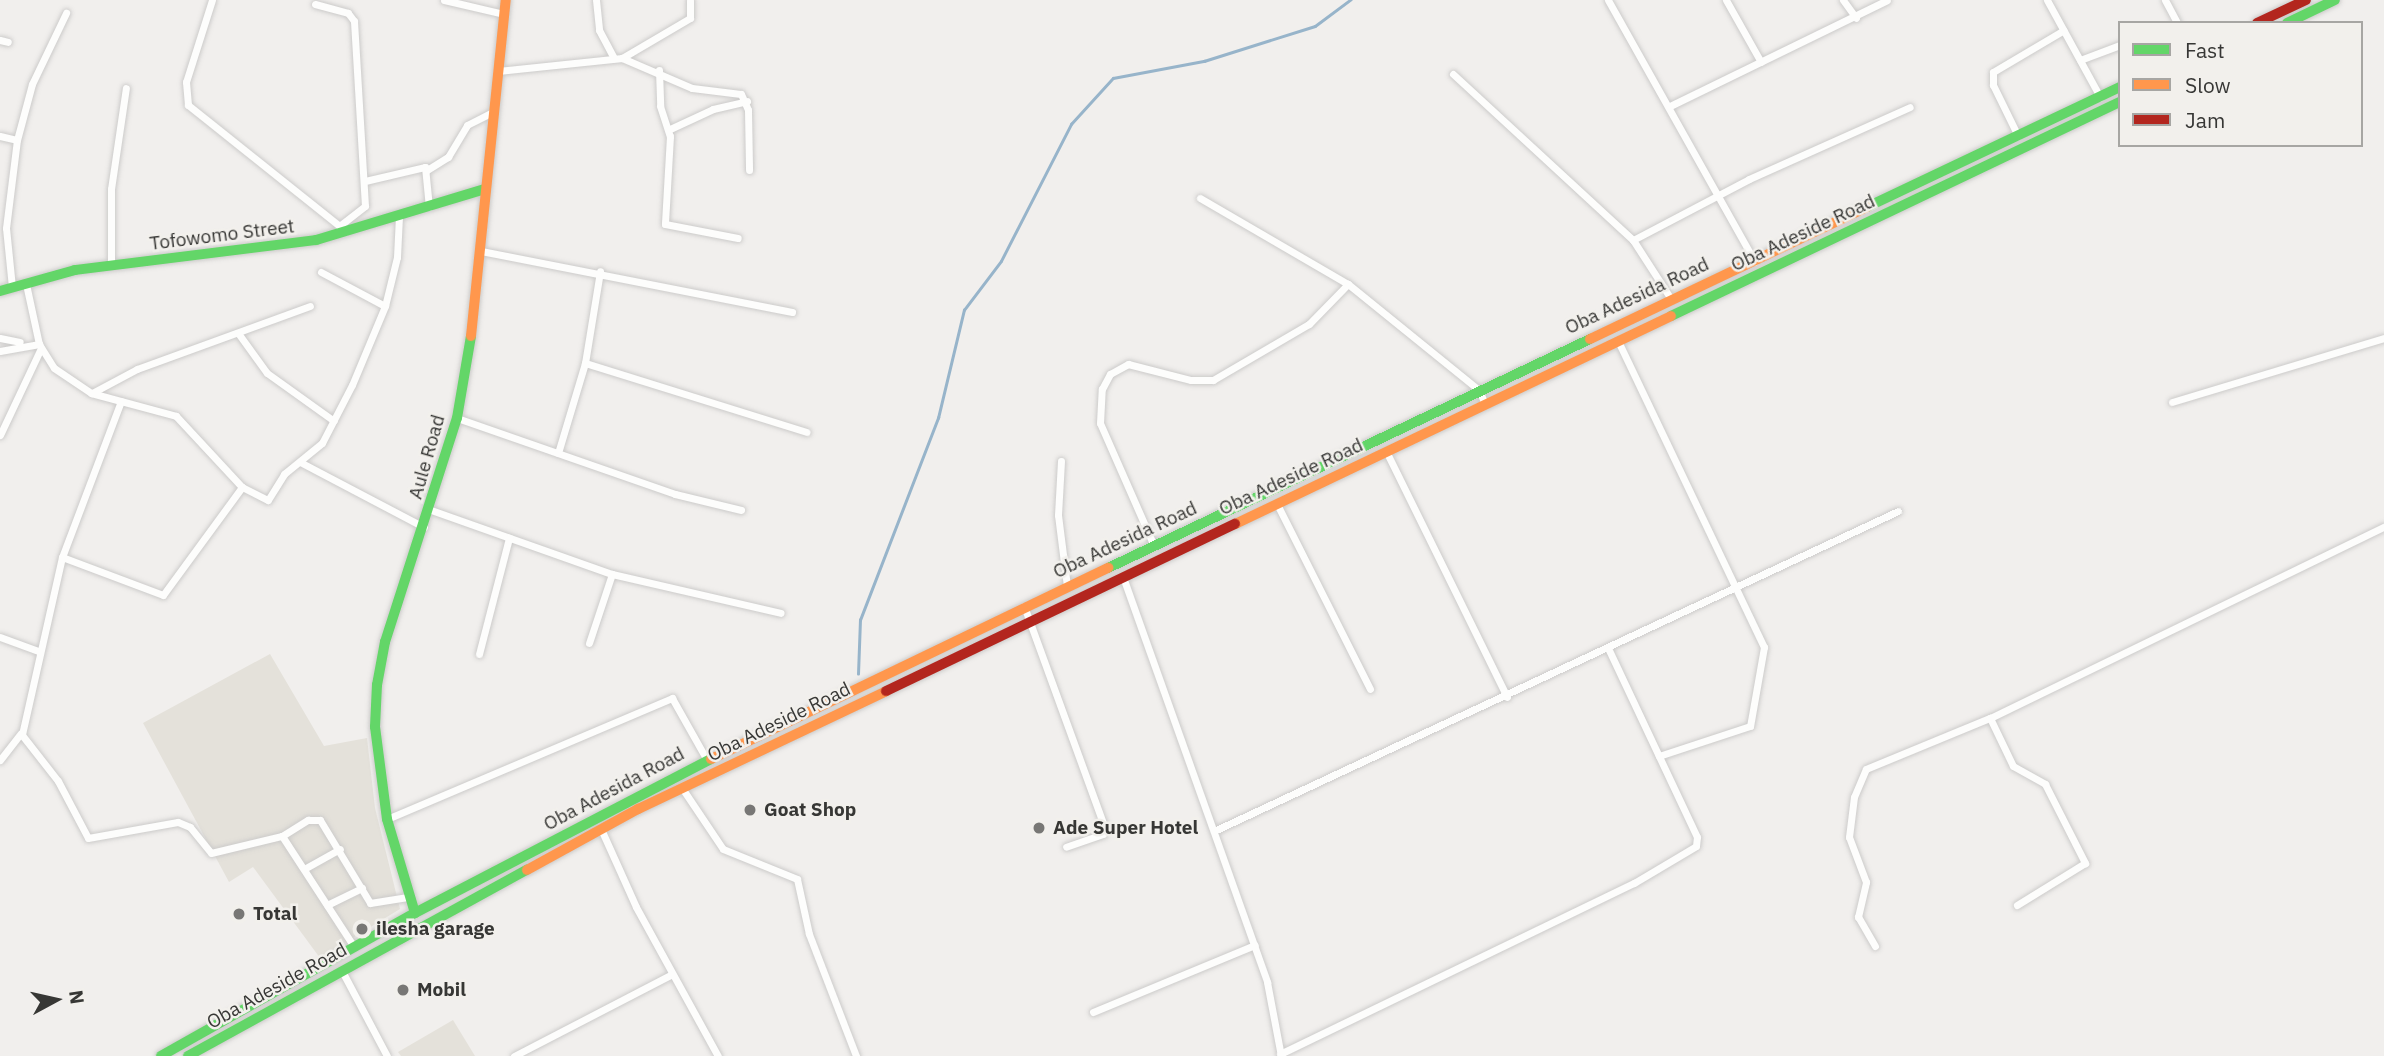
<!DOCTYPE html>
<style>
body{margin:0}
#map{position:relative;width:2384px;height:1056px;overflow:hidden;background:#f1efed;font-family:"IBM Plex Sans",sans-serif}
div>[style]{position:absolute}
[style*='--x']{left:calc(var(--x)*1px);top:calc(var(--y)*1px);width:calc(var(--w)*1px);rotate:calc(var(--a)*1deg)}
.built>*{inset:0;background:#e4e1da}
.stream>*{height:2.5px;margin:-1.25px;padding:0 1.25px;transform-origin:1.25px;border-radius:1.25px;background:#97b4ca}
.roads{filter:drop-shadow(0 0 2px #cccbca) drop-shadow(0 0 2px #cccbca)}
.street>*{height:7px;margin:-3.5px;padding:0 3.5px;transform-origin:3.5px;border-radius:3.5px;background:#fdfdfc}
.fast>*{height:10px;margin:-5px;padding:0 5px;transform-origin:5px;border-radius:5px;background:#63d668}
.slow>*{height:10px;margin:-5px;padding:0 5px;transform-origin:5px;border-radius:5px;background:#ff974d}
.jam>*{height:10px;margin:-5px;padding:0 5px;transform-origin:5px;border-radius:5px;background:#b3261e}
.dots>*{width:19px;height:19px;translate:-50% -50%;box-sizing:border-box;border:4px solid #f2f0ec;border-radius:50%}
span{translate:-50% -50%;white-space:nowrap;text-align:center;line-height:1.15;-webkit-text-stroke:5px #f2f0ec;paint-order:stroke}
.street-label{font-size:19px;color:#373735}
.poi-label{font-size:19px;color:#373735;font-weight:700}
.left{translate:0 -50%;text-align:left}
.legend{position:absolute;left:2118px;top:21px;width:245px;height:126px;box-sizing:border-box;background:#f2f0ec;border:2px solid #a7a6a3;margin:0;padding:9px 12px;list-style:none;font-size:21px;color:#373735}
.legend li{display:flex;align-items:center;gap:14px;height:35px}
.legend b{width:35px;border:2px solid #a7a6a3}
.north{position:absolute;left:21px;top:965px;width:70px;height:70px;-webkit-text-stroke:5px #f2f0ec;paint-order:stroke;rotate:82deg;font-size:19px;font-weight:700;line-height:28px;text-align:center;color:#373735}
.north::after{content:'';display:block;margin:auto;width:24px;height:32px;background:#373735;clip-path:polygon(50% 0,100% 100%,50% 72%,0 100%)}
</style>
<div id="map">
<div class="built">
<i style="clip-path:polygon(270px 654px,324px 746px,367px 738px,375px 808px,400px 909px,320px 958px,253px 867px,229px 882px,143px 723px)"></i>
<i style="clip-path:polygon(453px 1020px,475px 1056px,401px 1056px,398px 1052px)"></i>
</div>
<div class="stream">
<i style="--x:858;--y:674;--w:54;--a:-87.9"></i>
<i style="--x:860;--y:620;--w:217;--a:-68.9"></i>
<i style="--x:938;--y:418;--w:111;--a:-76.5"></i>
<i style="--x:964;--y:310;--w:61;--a:-52.9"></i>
<i style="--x:1001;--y:261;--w:154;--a:-62.9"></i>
<i style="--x:1071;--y:124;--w:62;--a:-47.6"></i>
<i style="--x:1113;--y:78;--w:93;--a:-10.6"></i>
<i style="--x:1204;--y:61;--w:116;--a:-17.5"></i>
<i style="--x:1315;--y:26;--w:44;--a:-36.6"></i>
</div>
<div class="roads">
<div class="street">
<i style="--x:212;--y:0;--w:86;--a:107.6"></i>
<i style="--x:186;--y:82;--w:23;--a:85"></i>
<i style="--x:188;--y:105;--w:202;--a:38.6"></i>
<i style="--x:444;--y:0;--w:62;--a:13.1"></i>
<i style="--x:596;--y:0;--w:30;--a:84"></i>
<i style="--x:599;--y:30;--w:32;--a:62"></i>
<i style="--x:1608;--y:0;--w:300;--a:60.7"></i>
<i style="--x:1726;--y:0;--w:71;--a:60.6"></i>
<i style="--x:1843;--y:0;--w:22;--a:54"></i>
<i style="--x:2047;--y:0;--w:111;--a:61.3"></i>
<i style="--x:2165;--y:0;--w:26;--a:62"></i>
<i style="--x:315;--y:4;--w:34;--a:15"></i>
<i style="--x:348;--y:13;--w:10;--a:53"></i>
<i style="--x:354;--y:21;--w:185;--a:86.6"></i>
<i style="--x:365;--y:206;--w:31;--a:142"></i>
<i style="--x:0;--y:40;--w:8;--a:14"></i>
<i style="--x:622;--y:58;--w:79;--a:-30.5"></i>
<i style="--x:690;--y:18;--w:18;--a:-90"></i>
<i style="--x:2080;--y:60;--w:43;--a:-20.6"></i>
<i style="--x:659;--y:70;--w:36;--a:88"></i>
<i style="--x:660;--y:106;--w:32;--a:72"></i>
<i style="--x:670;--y:136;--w:88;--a:93.3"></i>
<i style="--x:665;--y:224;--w:74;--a:10.9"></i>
<i style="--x:498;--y:71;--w:125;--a:-6"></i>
<i style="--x:622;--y:58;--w:76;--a:23.2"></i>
<i style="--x:692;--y:88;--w:49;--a:7"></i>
<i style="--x:741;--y:94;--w:17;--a:66"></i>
<i style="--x:748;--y:110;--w:60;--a:89"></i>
<i style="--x:1453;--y:74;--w:245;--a:42.7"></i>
<i style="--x:1633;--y:240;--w:70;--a:57.2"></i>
<i style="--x:1672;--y:105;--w:239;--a:-26"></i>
<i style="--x:670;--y:129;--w:47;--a:-24.9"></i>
<i style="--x:713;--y:109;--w:35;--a:-13"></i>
<i style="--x:0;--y:136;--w:17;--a:13"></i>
<i style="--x:2018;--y:136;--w:57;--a:-116.1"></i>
<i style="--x:1993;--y:85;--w:13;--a:-90"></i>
<i style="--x:1993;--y:72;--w:82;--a:-30.6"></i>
<i style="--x:427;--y:170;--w:25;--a:-32"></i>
<i style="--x:448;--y:157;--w:37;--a:-59"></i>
<i style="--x:467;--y:125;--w:28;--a:-27"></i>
<i style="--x:365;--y:181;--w:62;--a:-13.1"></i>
<i style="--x:425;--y:167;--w:40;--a:84.3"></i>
<i style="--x:1200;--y:198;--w:171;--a:30.2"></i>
<i style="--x:1348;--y:284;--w:169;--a:39"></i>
<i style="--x:1479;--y:390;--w:15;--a:67"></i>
<i style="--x:1633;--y:240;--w:131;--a:-27.7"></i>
<i style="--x:1749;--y:179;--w:176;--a:-24.1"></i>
<i style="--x:481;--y:251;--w:317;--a:11.1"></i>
<i style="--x:111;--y:265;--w:76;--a:-90"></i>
<i style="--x:111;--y:189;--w:102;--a:-81.6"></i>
<i style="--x:321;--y:272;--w:72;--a:28"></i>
<i style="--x:26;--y:284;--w:61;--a:77.8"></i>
<i style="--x:39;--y:344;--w:28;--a:58"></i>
<i style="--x:54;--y:368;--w:45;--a:34"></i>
<i style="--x:91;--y:393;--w:88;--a:15.1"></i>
<i style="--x:176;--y:416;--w:97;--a:47.1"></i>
<i style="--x:242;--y:487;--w:29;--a:27"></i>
<i style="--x:268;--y:500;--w:31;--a:-58"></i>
<i style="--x:284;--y:474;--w:49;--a:-39.2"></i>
<i style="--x:322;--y:443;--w:65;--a:-62.7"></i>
<i style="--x:352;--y:385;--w:86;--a:-67.3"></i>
<i style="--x:385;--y:306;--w:50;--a:-76.2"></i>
<i style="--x:397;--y:257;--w:41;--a:-87.2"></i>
<i style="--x:12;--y:287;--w:59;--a:-95.8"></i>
<i style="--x:6;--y:228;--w:89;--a:-82.9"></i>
<i style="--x:17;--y:140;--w:58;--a:-75"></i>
<i style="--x:32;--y:84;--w:79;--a:-64.4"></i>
<i style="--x:238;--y:333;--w:49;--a:54.1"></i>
<i style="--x:267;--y:373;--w:82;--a:35.6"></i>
<i style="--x:0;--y:338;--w:20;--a:11"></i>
<i style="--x:1618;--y:341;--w:339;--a:64.5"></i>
<i style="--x:1764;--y:647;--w:80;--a:100"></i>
<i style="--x:1750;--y:726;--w:96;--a:161.8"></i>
<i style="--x:0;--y:351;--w:40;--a:-10"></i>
<i style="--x:585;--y:363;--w:232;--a:17.3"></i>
<i style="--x:92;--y:393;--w:51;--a:-28.1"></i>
<i style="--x:137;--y:369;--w:184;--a:-20"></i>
<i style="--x:121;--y:401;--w:167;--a:110.7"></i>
<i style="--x:62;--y:557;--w:182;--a:102.7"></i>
<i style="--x:22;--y:735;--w:58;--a:52"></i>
<i style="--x:58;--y:781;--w:64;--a:62.2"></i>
<i style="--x:88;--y:838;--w:91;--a:-10.1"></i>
<i style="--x:178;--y:822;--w:13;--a:23"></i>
<i style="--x:190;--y:827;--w:33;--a:51"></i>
<i style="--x:211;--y:853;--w:73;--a:-13.5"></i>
<i style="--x:282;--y:836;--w:132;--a:57"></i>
<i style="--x:2172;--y:402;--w:221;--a:-16.8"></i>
<i style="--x:457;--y:418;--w:231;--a:19.2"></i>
<i style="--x:675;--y:494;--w:68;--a:13.6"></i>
<i style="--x:0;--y:435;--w:96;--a:-64.8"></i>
<i style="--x:1386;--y:451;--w:274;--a:63.8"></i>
<i style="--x:558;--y:453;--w:94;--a:-73.3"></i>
<i style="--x:585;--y:363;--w:93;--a:-80.7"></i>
<i style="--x:1061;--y:461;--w:54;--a:93.2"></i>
<i style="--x:1058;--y:515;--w:72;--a:82.8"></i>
<i style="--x:300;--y:462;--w:140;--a:27.7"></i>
<i style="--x:1277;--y:504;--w:207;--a:63.3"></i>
<i style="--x:431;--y:510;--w:192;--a:19.5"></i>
<i style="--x:612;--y:574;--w:173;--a:13"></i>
<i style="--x:1154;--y:546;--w:134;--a:-113.7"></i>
<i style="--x:1100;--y:423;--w:34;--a:-87"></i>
<i style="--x:1102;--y:389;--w:17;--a:-62"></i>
<i style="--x:1110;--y:374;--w:21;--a:-29"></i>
<i style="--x:1128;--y:364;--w:65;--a:14.3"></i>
<i style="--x:1191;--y:380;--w:22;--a:0"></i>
<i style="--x:1213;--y:380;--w:111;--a:-30.3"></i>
<i style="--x:1309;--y:324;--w:56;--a:-45.7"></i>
<i style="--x:62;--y:557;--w:108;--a:20.6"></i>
<i style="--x:163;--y:595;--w:134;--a:-53.8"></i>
<i style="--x:1123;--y:577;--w:430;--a:70.4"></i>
<i style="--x:1267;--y:982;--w:75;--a:79.3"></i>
<i style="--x:1024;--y:606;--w:236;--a:70"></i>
<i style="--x:1105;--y:828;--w:6;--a:108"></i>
<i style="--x:1103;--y:834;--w:39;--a:161"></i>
<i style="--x:0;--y:637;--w:40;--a:20.2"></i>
<i style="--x:589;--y:643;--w:73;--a:-71.6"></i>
<i style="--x:479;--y:654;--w:120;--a:-75.5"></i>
<i style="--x:1990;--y:718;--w:53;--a:64.4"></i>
<i style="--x:2013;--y:766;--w:37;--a:29"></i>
<i style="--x:2045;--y:784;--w:89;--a:63.1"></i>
<i style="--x:2085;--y:863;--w:80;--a:148.3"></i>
<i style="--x:0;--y:760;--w:34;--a:-52"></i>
<i style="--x:682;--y:788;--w:73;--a:56.1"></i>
<i style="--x:723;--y:849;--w:80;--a:22.1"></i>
<i style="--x:797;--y:879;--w:56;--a:77.7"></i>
<i style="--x:809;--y:934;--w:131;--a:68.9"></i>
<i style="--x:387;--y:819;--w:310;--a:-23"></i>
<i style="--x:672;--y:698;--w:71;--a:60.6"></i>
<i style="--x:601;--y:829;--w:85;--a:65.8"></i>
<i style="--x:636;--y:907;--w:170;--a:61.2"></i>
<i style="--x:1214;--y:831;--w:755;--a:-25.07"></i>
<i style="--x:282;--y:836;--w:31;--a:-32"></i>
<i style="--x:308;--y:820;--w:12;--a:0"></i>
<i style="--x:320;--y:820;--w:97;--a:58.9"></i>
<i style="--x:370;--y:903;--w:38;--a:-9"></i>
<i style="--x:304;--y:869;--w:41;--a:-29.1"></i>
<i style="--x:327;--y:905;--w:39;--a:-26"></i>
<i style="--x:1875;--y:946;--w:34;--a:-120"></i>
<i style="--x:1858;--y:917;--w:36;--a:-77"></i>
<i style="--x:1866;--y:882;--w:48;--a:-110.7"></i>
<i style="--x:1849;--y:837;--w:40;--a:-82.9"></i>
<i style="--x:1854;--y:797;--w:30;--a:-67"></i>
<i style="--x:1866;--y:769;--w:134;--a:-22.4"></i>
<i style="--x:1990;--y:718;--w:438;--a:-25.9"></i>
<i style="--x:342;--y:971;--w:96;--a:62.1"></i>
<i style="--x:1093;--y:1012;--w:175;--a:-22.5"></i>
<i style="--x:1280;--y:1054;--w:393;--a:-25.8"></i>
<i style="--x:1634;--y:883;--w:72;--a:-30.8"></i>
<i style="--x:1696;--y:846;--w:9;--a:-84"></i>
<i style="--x:1697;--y:837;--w:209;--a:-115.2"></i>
<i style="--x:514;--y:1056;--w:178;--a:-27.4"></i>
</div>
<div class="fast">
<i style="--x:2287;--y:23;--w:53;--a:-25.6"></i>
<i style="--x:1867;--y:207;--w:280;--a:-25.4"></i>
<i style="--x:0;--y:291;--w:78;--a:-15.6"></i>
<i style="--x:75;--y:270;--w:243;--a:-7.1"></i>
<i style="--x:316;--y:240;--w:177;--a:-16.8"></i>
<i style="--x:1671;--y:316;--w:497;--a:-25.5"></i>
<i style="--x:1108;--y:568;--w:534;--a:-25.41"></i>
<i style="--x:415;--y:913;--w:98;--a:-106.6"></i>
<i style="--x:387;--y:819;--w:93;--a:-97.4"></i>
<i style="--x:375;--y:727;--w:42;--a:-87.3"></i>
<i style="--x:377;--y:685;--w:44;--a:-79.5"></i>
<i style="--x:385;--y:642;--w:235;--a:-72.2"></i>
<i style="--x:457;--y:418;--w:83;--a:-80.3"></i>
<i style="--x:161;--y:1056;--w:291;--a:-29.4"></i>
<i style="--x:415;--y:913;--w:334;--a:-27.5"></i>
<i style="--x:188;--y:1056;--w:387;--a:-28.8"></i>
</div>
<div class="slow">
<i style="--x:471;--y:336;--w:338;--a:-84.1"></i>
<i style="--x:1590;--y:339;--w:307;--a:-25.5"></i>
<i style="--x:1235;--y:524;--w:483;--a:-25.5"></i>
<i style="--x:711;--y:759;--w:441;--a:-25.7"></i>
<i style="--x:527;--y:870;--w:127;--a:-28.8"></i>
<i style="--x:638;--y:809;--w:275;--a:-25.4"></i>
</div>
<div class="jam">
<i style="--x:2257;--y:23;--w:54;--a:-25.1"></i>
<i style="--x:886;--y:691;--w:387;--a:-25.6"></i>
</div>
</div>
<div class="dots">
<i style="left:750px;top:810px;background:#787775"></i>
<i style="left:1039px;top:828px;background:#787775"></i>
<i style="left:239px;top:914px;background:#787775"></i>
<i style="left:362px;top:929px;background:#787775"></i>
<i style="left:403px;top:990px;background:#787775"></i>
</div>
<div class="street-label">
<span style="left:1803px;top:233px;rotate:-25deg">Oba Adeside Road</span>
<span style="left:222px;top:235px;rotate:-7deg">Tofowomo Street</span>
<span style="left:1637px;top:296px;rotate:-25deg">Oba Adesida Road</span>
<span style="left:427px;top:457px;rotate:-74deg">Aule Road</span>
<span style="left:1291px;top:477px;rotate:-25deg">Oba Adeside Road</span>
<span style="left:1125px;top:540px;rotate:-25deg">Oba Adesida Road</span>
<span style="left:779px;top:722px;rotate:-26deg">Oba Adeside Road</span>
<span style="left:614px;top:789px;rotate:-28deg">Oba Adesida Road</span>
<span style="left:277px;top:986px;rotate:-29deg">Oba Adeside Road</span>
</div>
<div class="poi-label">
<span class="left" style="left:764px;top:810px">Goat Shop</span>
<span class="left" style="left:1053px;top:828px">Ade Super Hotel</span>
<span class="left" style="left:253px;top:914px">Total</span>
<span class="left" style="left:376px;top:929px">ilesha garage</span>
<span class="left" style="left:417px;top:990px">Mobil</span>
</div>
<ul class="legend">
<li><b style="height:9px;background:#63d668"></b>Fast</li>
<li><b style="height:9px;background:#ff974d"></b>Slow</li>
<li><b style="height:9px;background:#b3261e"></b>Jam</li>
</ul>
<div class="north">N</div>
</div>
